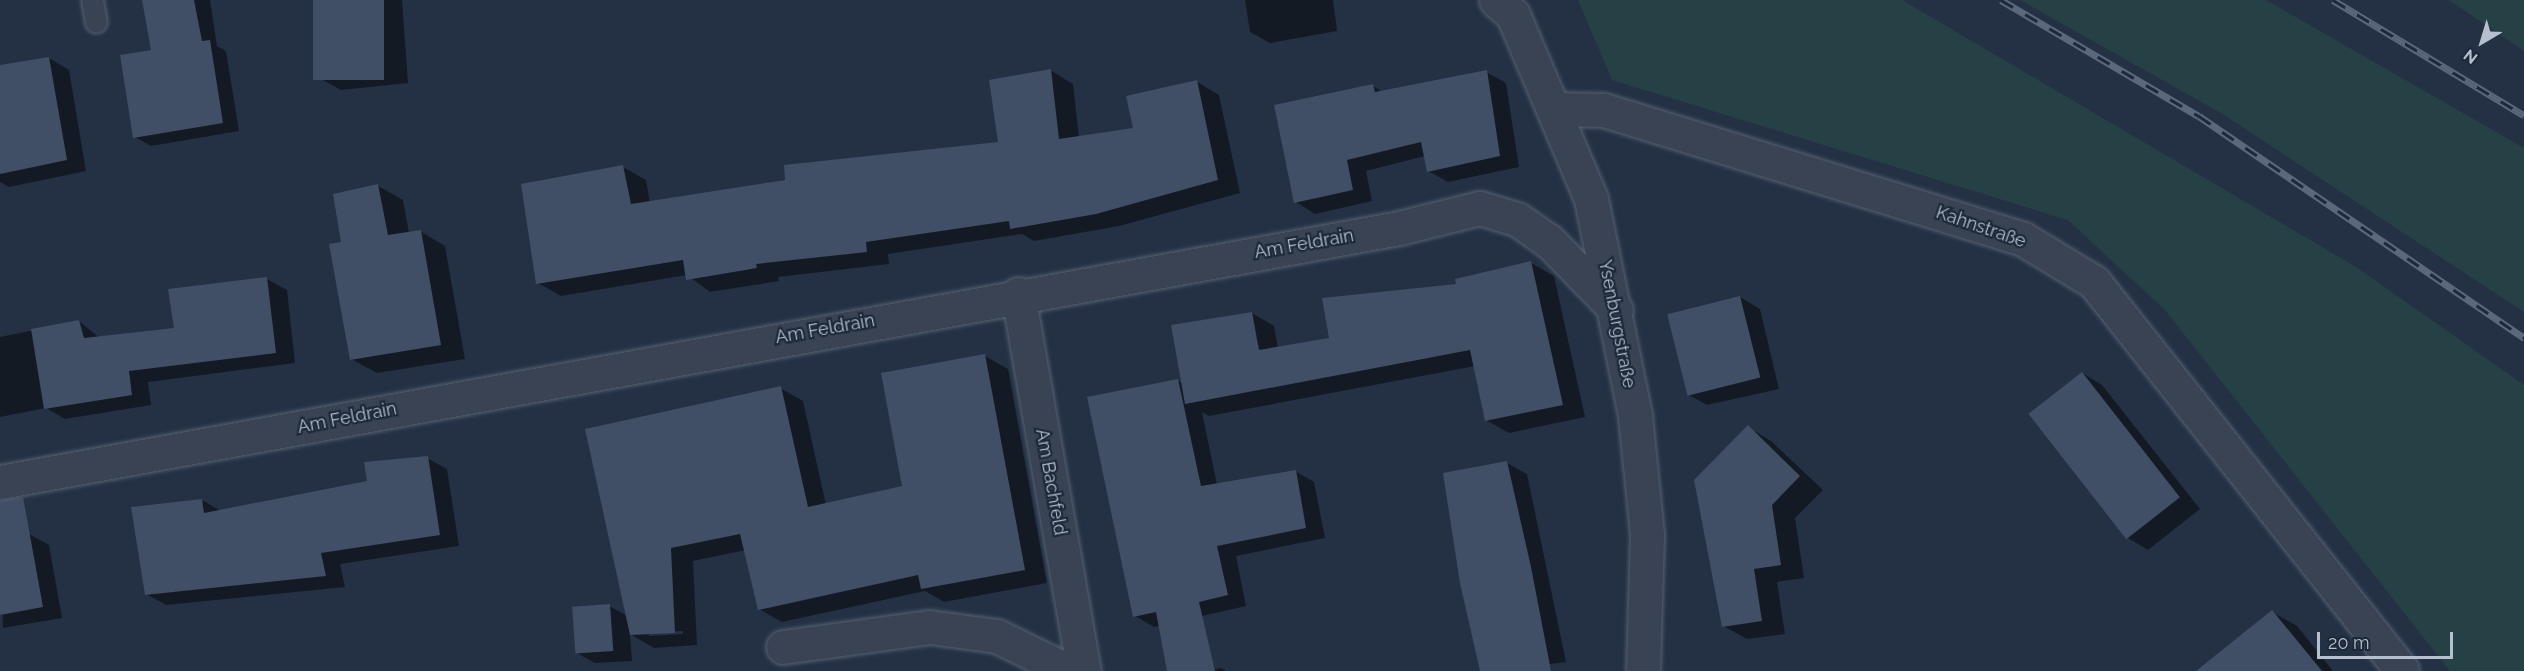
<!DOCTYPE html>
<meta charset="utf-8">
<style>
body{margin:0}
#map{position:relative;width:2524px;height:671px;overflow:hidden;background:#243145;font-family:Raleway,sans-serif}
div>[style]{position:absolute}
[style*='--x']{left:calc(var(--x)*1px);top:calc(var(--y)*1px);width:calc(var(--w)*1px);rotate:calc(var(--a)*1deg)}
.green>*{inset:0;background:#264146}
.shadow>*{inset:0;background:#0007}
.building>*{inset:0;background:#404e66;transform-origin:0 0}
.roads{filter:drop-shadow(0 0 2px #576172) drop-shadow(0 0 2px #576172)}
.service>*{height:21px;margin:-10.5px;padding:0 10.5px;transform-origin:10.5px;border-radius:10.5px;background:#394354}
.minor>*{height:33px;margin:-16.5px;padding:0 16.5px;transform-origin:16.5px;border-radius:16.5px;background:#394354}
.rail>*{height:7px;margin-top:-3.5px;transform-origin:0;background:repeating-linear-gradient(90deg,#1d283a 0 14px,#5b677c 0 28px);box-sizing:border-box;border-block:2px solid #5b677c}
span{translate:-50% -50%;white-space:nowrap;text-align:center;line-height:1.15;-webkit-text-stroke:4.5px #1d283a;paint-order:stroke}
.street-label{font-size:18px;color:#b6bfce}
.north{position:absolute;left:2452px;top:12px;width:60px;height:60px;-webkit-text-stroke:4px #1d283a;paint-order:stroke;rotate:218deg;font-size:16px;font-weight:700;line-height:24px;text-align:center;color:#b6bfce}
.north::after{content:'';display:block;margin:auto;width:21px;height:27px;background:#b6bfce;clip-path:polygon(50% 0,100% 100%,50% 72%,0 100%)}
.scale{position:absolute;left:2317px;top:632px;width:136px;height:27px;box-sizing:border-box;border:3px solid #b6bfce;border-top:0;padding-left:8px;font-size:18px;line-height:21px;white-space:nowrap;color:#b6bfce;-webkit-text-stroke:4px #1d283a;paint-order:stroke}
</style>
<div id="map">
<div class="green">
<i style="clip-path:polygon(1578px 0,1902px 0,2356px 267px,2524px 385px,2524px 671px,2450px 671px,2165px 310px,2068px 220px,1612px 80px)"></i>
<i style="clip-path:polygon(2020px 0,2266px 0,2524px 148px,2524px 312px,2221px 113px)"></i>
<i style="clip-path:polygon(2449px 0,2524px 0,2524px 51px,2489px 27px)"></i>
</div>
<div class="shadow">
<i style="clip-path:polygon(146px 0,210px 0,217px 46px,226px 51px,239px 131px,151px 146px,135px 137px,153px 51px)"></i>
<i style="clip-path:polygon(314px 0,402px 0,408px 83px,341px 90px,321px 79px)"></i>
<i style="clip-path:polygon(1245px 0,1333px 0,1337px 31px,1270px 43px,1250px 32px)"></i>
<i style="clip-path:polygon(49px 58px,69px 70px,86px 171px,9px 187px,0 182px,0 67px)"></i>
<i style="clip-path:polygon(1050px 70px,1073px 84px,1079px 137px,1135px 129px,1197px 82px,1219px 95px,1240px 193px,1119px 226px,1034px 241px,1022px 234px,888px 254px,889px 264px,778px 277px,779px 281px,710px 292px,687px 275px,561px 296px,538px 283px,623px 167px,646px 180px,650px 203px,999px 143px)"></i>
<i style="clip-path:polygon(1486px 72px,1506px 83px,1519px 167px,1448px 182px,1428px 171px,1425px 156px,1366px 171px,1372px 201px,1315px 214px,1296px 202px,1373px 86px,1383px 92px)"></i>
<i style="clip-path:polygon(378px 186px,403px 200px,409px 233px,420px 231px,445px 246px,465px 359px,377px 373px,351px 359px,342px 243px)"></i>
<i style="clip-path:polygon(1531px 263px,1554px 276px,1585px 417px,1509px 433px,1486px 420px,1475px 366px,1209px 416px,1202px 412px,1217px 485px,1295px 471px,1314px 482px,1325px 538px,1236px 556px,1246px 606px,1154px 627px,1135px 616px,1178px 381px,1183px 384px,1252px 313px,1274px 326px,1278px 348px,1331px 339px,1458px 285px)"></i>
<i style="clip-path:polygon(267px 279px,287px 290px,295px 363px,148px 382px,151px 405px,65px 419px,46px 408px,0 417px,0 337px,79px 321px,100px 338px,176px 329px)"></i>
<i style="clip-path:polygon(1740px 297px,1760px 309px,1779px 389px,1707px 405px,1687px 394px)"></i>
<i style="clip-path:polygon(evenodd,985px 356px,1008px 369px,1047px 583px,944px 602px,925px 591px,782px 622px,759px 609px,746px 550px,693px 561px,697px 645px,654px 648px,630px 634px,632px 661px,595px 663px,575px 652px,609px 606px,628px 616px,587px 431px,780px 388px,803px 401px,826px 505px,903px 487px,985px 356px,683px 631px,683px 634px,649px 636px,649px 633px,683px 631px)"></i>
<i style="clip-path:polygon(2082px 373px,2102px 385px,2200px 509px,2148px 550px,2128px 538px,2030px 414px)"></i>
<i style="clip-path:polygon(1748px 427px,1771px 441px,1823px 490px,1795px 518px,1804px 578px,1777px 582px,1785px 634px,1747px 639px,1723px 626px)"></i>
<i style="clip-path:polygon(427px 458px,447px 469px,459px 546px,340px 564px,345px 587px,166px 605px,146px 594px,202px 500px,221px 511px,368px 482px)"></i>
<i style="clip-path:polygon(1507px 463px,1527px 474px,1566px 662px,1498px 671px)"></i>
<i style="clip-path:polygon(29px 534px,49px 545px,62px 618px,3px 628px,0 538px)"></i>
<i style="clip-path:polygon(2272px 612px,2297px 626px,2333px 671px,2236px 671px)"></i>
<i style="clip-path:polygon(1221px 668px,1227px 671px,1208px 671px)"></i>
</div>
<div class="building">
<i style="clip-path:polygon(142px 0,194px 0,202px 41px,210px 40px,223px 123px,133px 138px,120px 55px,151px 50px)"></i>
<i style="left:313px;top:0;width:71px;height:80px"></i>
<i style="clip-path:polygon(49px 57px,67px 160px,0 174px,0 65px)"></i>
<i style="clip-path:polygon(1051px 69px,1059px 139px,1133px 128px,1126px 96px,1197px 80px,1218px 180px,1096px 214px,1010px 229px,1009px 221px,866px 242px,867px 252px,756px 264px,757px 268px,686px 280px,683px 260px,536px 284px,521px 184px,623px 165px,631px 204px,785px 180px,784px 165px,998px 142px,989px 80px)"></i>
<i style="clip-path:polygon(1487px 70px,1500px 156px,1427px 172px,1421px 142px,1347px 160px,1353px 190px,1294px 203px,1274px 105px,1373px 84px,1375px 92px)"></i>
<i style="clip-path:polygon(378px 184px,388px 235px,421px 230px,441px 345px,350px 360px,329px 244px,341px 242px,333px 194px)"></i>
<i style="clip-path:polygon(1531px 261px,1563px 405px,1485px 421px,1470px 350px,1185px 404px,1171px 325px,1252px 312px,1259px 350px,1329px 338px,1322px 298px,1456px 284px,1455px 279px)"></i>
<i style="clip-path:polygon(267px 277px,276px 353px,129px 371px,132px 395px,44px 409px,31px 329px,79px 320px,84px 338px,174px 328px,168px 289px)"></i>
<i style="left:1740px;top:296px;width:84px;height:75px;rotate:76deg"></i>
<i style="clip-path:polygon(985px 354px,1025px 570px,921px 589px,918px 575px,758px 610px,740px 534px,671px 548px,675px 633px,630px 635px,585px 429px,781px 386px,808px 507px,902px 486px,881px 373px)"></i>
<i style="left:2082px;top:372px;width:159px;height:68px;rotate:52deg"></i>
<i style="clip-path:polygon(1178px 379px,1201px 486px,1296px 470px,1306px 528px,1217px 546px,1228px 595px,1199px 602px,1215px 671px,1167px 671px,1156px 612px,1133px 617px,1087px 397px)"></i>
<i style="clip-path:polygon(1748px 425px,1800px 476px,1772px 505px,1781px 565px,1754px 569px,1762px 621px,1722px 627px,1694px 480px)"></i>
<i style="clip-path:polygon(428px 456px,440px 535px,321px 553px,326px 576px,145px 595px,131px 507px,202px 499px,204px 513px,367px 481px,364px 462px)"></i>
<i style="clip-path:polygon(1507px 461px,1531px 567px,1551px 671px,1480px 671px,1460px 583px,1443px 473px)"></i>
<i style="clip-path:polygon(23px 497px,43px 607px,0 615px,0 500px)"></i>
<i style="left:610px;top:604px;width:47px;height:38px;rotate:86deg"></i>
<i style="clip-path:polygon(2272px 610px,2322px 671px,2196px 671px)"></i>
</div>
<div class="roads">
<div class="service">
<i style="--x:92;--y:0;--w:22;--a:80"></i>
</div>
<div class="minor">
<i style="--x:1496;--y:0;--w:23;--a:41"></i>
<i style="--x:1513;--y:15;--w:200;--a:67"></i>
<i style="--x:1591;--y:199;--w:221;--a:78.5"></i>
<i style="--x:1635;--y:416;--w:120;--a:84.2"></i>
<i style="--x:1647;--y:535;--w:136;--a:91.7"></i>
<i style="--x:1557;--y:109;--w:47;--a:1.2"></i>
<i style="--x:1604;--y:110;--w:438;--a:17.1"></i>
<i style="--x:2023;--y:239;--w:83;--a:31.2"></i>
<i style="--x:2094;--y:282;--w:496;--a:51.6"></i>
<i style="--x:1018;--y:294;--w:383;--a:80.1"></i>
<i style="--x:0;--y:482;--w:1422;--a:-10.29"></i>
<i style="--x:1399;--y:228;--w:83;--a:-13.9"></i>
<i style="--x:1480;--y:208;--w:39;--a:17"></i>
<i style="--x:1517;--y:219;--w:39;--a:35"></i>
<i style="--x:1549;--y:241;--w:96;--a:45.8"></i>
<i style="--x:783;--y:647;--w:147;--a:-7.8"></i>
<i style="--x:929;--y:627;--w:69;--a:7.5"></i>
<i style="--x:997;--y:636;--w:79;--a:26.2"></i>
</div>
</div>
<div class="rail">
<i style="--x:2001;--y:0;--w:229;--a:30.4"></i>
<i style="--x:2199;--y:116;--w:394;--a:34.3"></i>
<i style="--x:2333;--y:0;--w:223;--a:31.1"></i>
</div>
<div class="street-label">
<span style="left:1981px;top:227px;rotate:19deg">Kahnstraße</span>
<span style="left:1304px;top:244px;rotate:-10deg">Am Feldrain</span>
<span style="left:1617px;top:324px;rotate:79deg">Ysenburgstraße</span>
<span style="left:825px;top:329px;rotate:-10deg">Am Feldrain</span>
<span style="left:347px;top:418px;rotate:-11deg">Am Feldrain</span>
<span style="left:1051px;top:482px;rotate:80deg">Am Bachfeld</span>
</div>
<div class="north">N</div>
<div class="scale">20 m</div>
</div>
